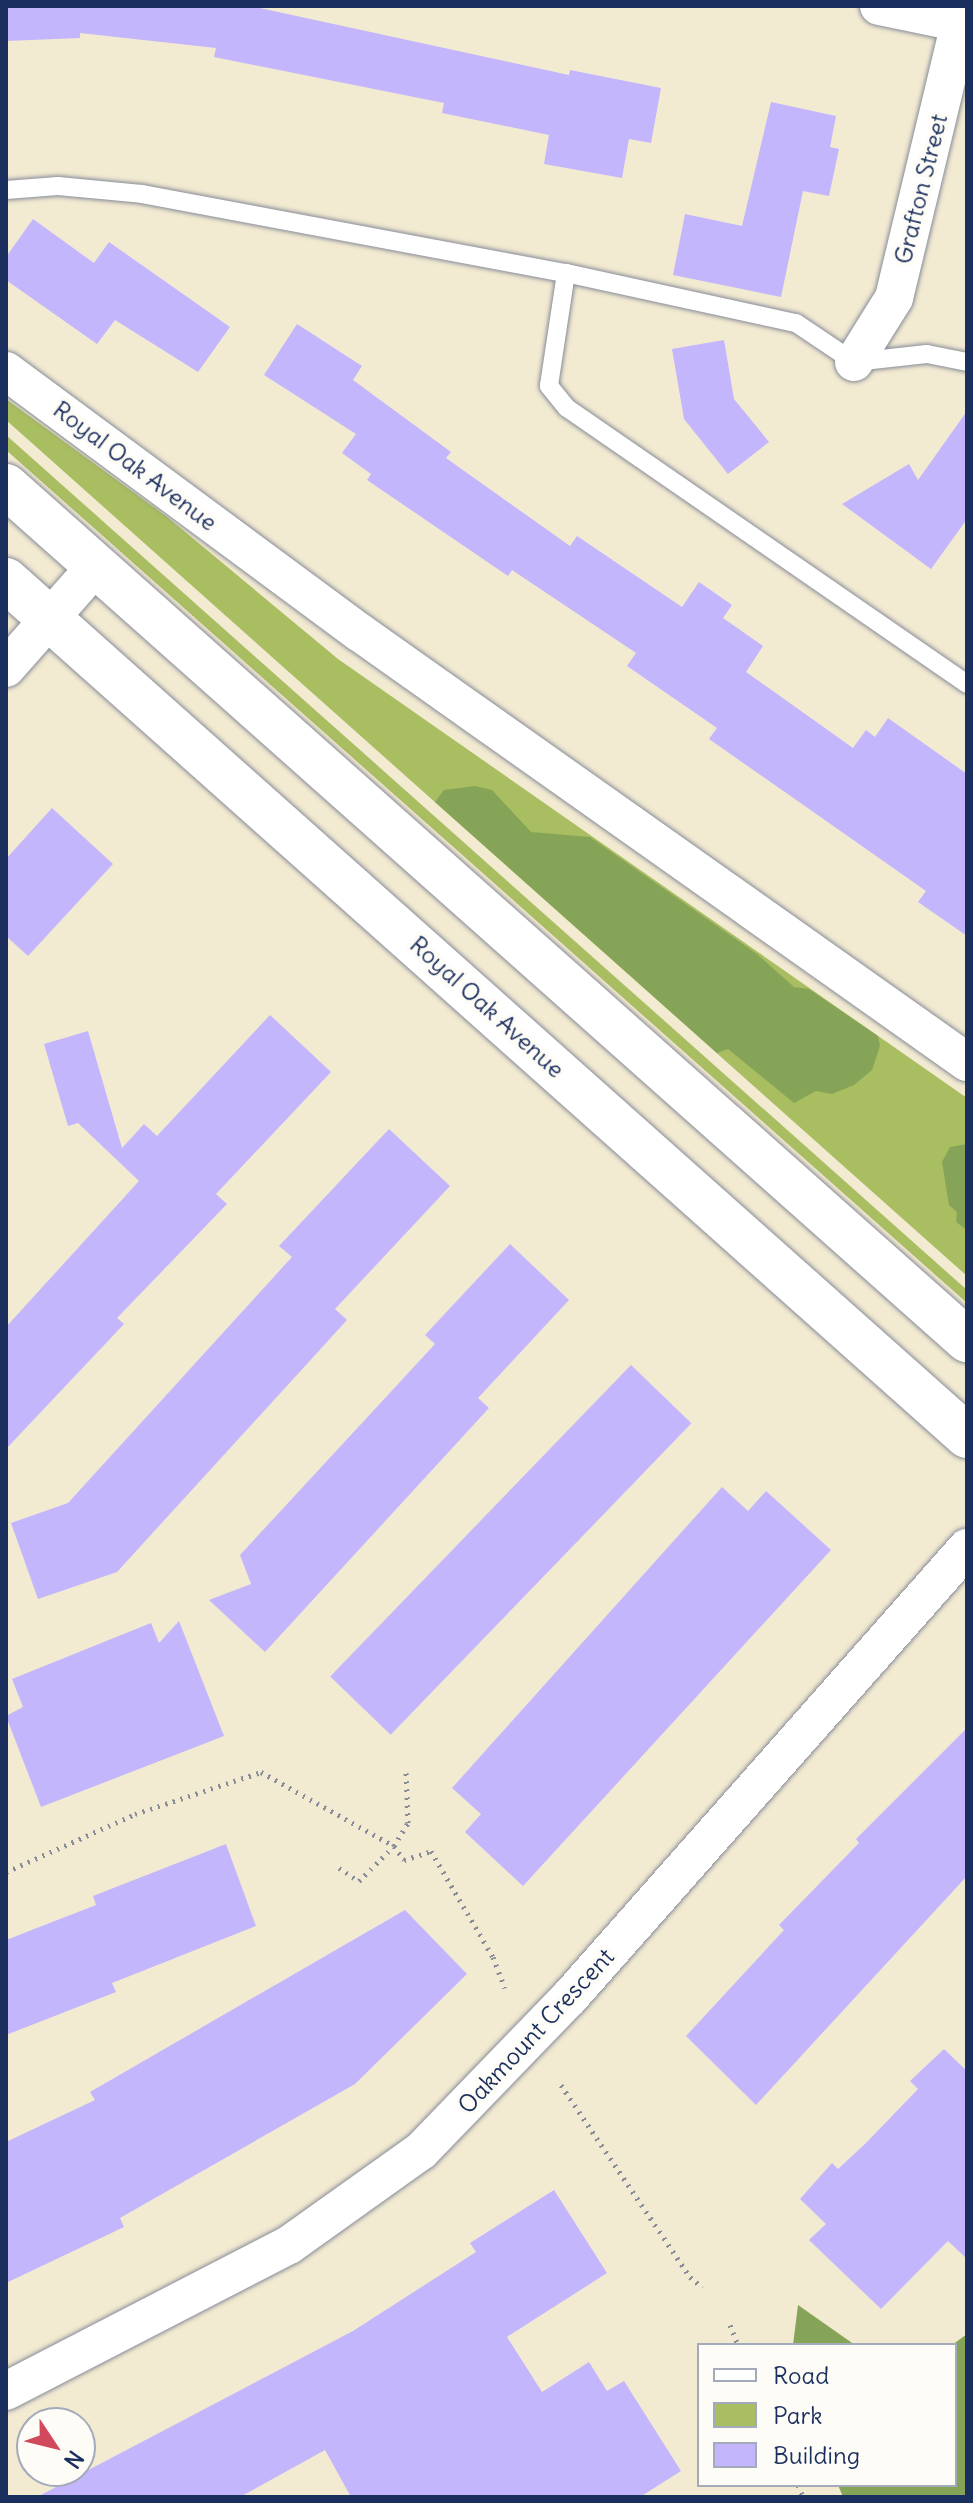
<!DOCTYPE html>
<style>
body{margin:0}
#map{position:relative;width:973px;height:2503px;overflow:hidden;background:#f3ead2;font-family:Delius,sans-serif}
div>[style]{position:absolute}
[style*='--x']{left:calc(var(--x)*1px);top:calc(var(--y)*1px);width:calc(var(--w)*1px);rotate:calc(var(--a)*1deg)}
.green>*{inset:0;background:#a9bd61}
.forest>*{inset:0;background:#86a457}
.building>*{inset:0;background:#c3b6fd;transform-origin:0 0}
.path>*{height:5px;margin-top:-2.5px;transform-origin:0;background:repeating-linear-gradient(90deg,#878c98 0 2px,transparent 0 8px)}
.roads{filter:drop-shadow(0 0 2px #878c98) drop-shadow(0 0 2px #878c98)}
.lane>*{height:18px;margin:-9px;padding:0 9px;transform-origin:9px;border-radius:9px;background:#fff}
.street>*{height:38px;margin:-19px;padding:0 19px;transform-origin:19px;border-radius:19px;background:#fff}
.secondary>*{height:44px;margin:-22px;padding:0 22px;transform-origin:22px;border-radius:22px;background:#fff}
span{translate:-50% -50%;white-space:nowrap;text-align:center;line-height:1.15;-webkit-text-stroke:8px #fdfcf7;paint-order:stroke}
.street-label{font-size:24px;color:#1b2f5e}
.frame{position:absolute;inset:0;border:8px solid #1b2f5e;pointer-events:none}
.legend{position:absolute;left:697px;top:2343px;width:260px;height:144px;box-sizing:border-box;background:#fdfcf7;border:2px solid #a3aaba;margin:0;padding:10px 14px;list-style:none;font-size:24px;color:#1b2f5e}
.legend li{display:flex;align-items:center;gap:16px;height:40px}
.legend b{width:40px;border:2px solid #a3aaba}
.north{position:absolute;left:16px;top:2407px;width:80px;height:80px;box-sizing:border-box;background:#fdfcf7;border:2px solid #a3aaba;border-radius:50%;rotate:125deg;font-size:22px;font-weight:700;line-height:32px;text-align:center;color:#1b2f5e}
.north::after{content:'';display:block;margin:auto;width:28px;height:36px;background:#d1495b;clip-path:polygon(50% 0,100% 100%,50% 72%,0 100%)}
</style>
<div id="map">
<div class="green">
<i style="clip-path:polygon(6px 399px,166px 516px,338px 659px,967px 1098px,967px 1276px,6px 420px)"></i>
<i style="clip-path:polygon(6px 435px,967px 1290px,967px 1303px,6px 450px)"></i>
</div>
<div class="forest">
<i style="clip-path:polygon(475px 786px,492px 790px,531px 832px,590px 837px,757px 954px,794px 987px,809px 989px,878px 1036px,880px 1046px,872px 1070px,854px 1085px,832px 1094px,816px 1091px,794px 1103px,728px 1049px,717px 1053px,435px 802px,444px 790px)"></i>
<i style="clip-path:polygon(967px 1144px,967px 1230px,956px 1222px,957px 1212px,949px 1205px,942px 1162px,950px 1147px)"></i>
<i style="clip-path:polygon(798px 2305px,855px 2345px,793px 2345px)"></i>
<i style="clip-path:polygon(967px 2334px,967px 2497px,843px 2497px,838px 2485px,955px 2485px,952px 2345px)"></i>
</div>
<div class="building">
<i style="clip-path:polygon(6px 6px,251px 6px,569px 75px,570px 70px,661px 88px,651px 143px,629px 139px,622px 178px,544px 164px,549px 135px,442px 113px,444px 103px,214px 57px,216px 48px,80px 33px,80px 38px,6px 41px)"></i>
<i style="clip-path:polygon(771px 102px,836px 116px,830px 147px,839px 149px,829px 196px,803px 191px,781px 297px,673px 275px,685px 214px,742px 226px)"></i>
<i style="clip-path:polygon(33px 219px,94px 263px,109px 242px,230px 327px,198px 372px,115px 320px,97px 344px,6px 280px,6px 257px)"></i>
<i style="clip-path:polygon(297px 324px,362px 366px,353px 380px,451px 452px,446px 458px,570px 546px,577px 536px,682px 607px,699px 582px,732px 605px,723px 618px,763px 646px,746px 672px,853px 748px,866px 730px,875px 737px,888px 718px,967px 774px,967px 936px,918px 902px,926px 891px,709px 739px,717px 728px,627px 666px,636px 653px,512px 570px,508px 576px,367px 480px,371px 474px,342px 453px,356px 434px,264px 375px)"></i>
<i style="clip-path:polygon(724px 340px,734px 399px,769px 442px,728px 474px,684px 419px,672px 349px)"></i>
<i style="clip-path:polygon(967px 411px,967px 519px,931px 569px,842px 504px,909px 464px,918px 480px)"></i>
<i style="clip-path:polygon(52px 808px,113px 864px,28px 956px,6px 936px,6px 859px)"></i>
<i style="clip-path:polygon(270px 1015px,331px 1072px,216px 1194px,227px 1204px,117px 1318px,124px 1324px,6px 1449px,6px 1327px,139px 1181px,78px 1123px,68px 1126px,44px 1044px,88px 1031px,122px 1148px,144px 1124px,157px 1136px)"></i>
<i style="clip-path:polygon(389px 1129px,450px 1186px,335px 1309px,347px 1320px,117px 1572px,38px 1599px,11px 1523px,68px 1503px,292px 1257px,279px 1246px)"></i>
<i style="clip-path:polygon(510px 1244px,569px 1300px,478px 1398px,489px 1408px,265px 1652px,209px 1600px,251px 1584px,240px 1555px,435px 1344px,425px 1335px)"></i>
<i style="left:631px;top:1365px;width:84px;height:433px;rotate:44deg"></i>
<i style="clip-path:polygon(722px 1487px,748px 1511px,766px 1491px,831px 1550px,523px 1886px,465px 1832px,481px 1814px,452px 1788px)"></i>
<i style="clip-path:polygon(179px 1621px,224px 1736px,41px 1807px,6px 1716px,23px 1707px,12px 1679px,151px 1623px,159px 1643px)"></i>
<i style="clip-path:polygon(967px 1728px,967px 1876px,756px 2105px,686px 2036px,784px 1930px,779px 1925px,859px 1843px,856px 1839px)"></i>
<i style="clip-path:polygon(226px 1844px,256px 1926px,112px 1983px,116px 1992px,6px 2035px,6px 1940px,96px 1905px,93px 1896px)"></i>
<i style="clip-path:polygon(405px 1910px,467px 1974px,355px 2084px,120px 2218px,124px 2227px,6px 2283px,6px 2142px,95px 2100px,90px 2092px)"></i>
<i style="clip-path:polygon(944px 2049px,967px 2071px,967px 2259px,948px 2241px,881px 2309px,809px 2240px,826px 2224px,800px 2199px,832px 2163px,838px 2169px,866px 2143px,918px 2089px,910px 2081px)"></i>
<i style="clip-path:polygon(554px 2190px,607px 2273px,507px 2337px,542px 2392px,589px 2362px,607px 2391px,624px 2381px,681px 2471px,640px 2497px,351px 2497px,325px 2450px,240px 2497px,37px 2497px,353px 2331px,476px 2252px,470px 2243px)"></i>
</div>
<div class="path">
<i style="--x:339;--y:1868;--w:24;--a:33"></i>
<i style="--x:359;--y:1881;--w:49;--a:-45"></i>
<i style="--x:394;--y:1846;--w:27;--a:-59"></i>
<i style="--x:408;--y:1823;--w:53;--a:-92.2"></i>
<i style="--x:6;--y:1872;--w:141;--a:-24.2"></i>
<i style="--x:135;--y:1814;--w:133;--a:-18.4"></i>
<i style="--x:261;--y:1772;--w:152;--a:29.1"></i>
<i style="--x:394;--y:1846;--w:17;--a:54"></i>
<i style="--x:404;--y:1860;--w:28;--a:-18"></i>
<i style="--x:431;--y:1851;--w:123;--a:59.7"></i>
<i style="--x:493;--y:1957;--w:33;--a:69"></i>
<i style="--x:561;--y:2085;--w:231;--a:56.1"></i>
<i style="--x:690;--y:2277;--w:16;--a:40"></i>
<i style="--x:730;--y:2325;--w:22;--a:68"></i>
<i style="--x:798;--y:2485;--w:13;--a:67"></i>
</div>
<div class="roads">
<div class="lane">
<i style="--x:6;--y:190;--w:52;--a:-4.4"></i>
<i style="--x:58;--y:186;--w:84;--a:5.4"></i>
<i style="--x:142;--y:194;--w:431;--a:10.6"></i>
<i style="--x:566;--y:273;--w:235;--a:12.3"></i>
<i style="--x:796;--y:323;--w:70;--a:33.9"></i>
<i style="--x:854;--y:362;--w:73;--a:-6.3"></i>
<i style="--x:927;--y:354;--w:41;--a:11.3"></i>
<i style="--x:566;--y:273;--w:114;--a:98.6"></i>
<i style="--x:549;--y:386;--w:28;--a:51"></i>
<i style="--x:567;--y:408;--w:486;--a:34.6"></i>
</div>
<div class="street">
<i style="--x:879;--y:6;--w:90;--a:11.6"></i>
<i style="--x:854;--y:362;--w:75;--a:-58"></i>
<i style="--x:894;--y:298;--w:300;--a:-76.5"></i>
<i style="--x:6;--y:371;--w:439;--a:36.5"></i>
<i style="--x:359;--y:632;--w:745;--a:35.27"></i>
<i style="--x:6;--y:668;--w:136;--a:-48.6"></i>
<i style="--x:6;--y:2391;--w:318;--a:-27.3"></i>
<i style="--x:289;--y:2245;--w:162;--a:-35.5"></i>
<i style="--x:421;--y:2151;--w:213;--a:-46"></i>
<i style="--x:569;--y:1998;--w:601;--a:-48.51"></i>
</div>
<div class="secondary">
<i style="--x:6;--y:486;--w:1286;--a:41.63"></i>
<i style="--x:6;--y:580;--w:1287;--a:41.69"></i>
</div>
</div>
<div class="street-label">
<span style="left:921px;top:189px;rotate:-76deg">Grafton Street</span>
<span style="left:135px;top:466px;rotate:37deg">Royal Oak Avenue</span>
<span style="left:487px;top:1007px;rotate:42deg">Royal Oak Avenue</span>
<span style="left:536px;top:2031px;rotate:-47deg">Oakmount Crescent</span>
</div>
<div class="frame"></div>
<ul class="legend">
<li><b style="height:10px;background:#fff"></b>Road</li>
<li><b style="height:22px;background:#a9bd61"></b>Park</li>
<li><b style="height:22px;background:#c3b6fd"></b>Building</li>
</ul>
<div class="north">N</div>
</div>
